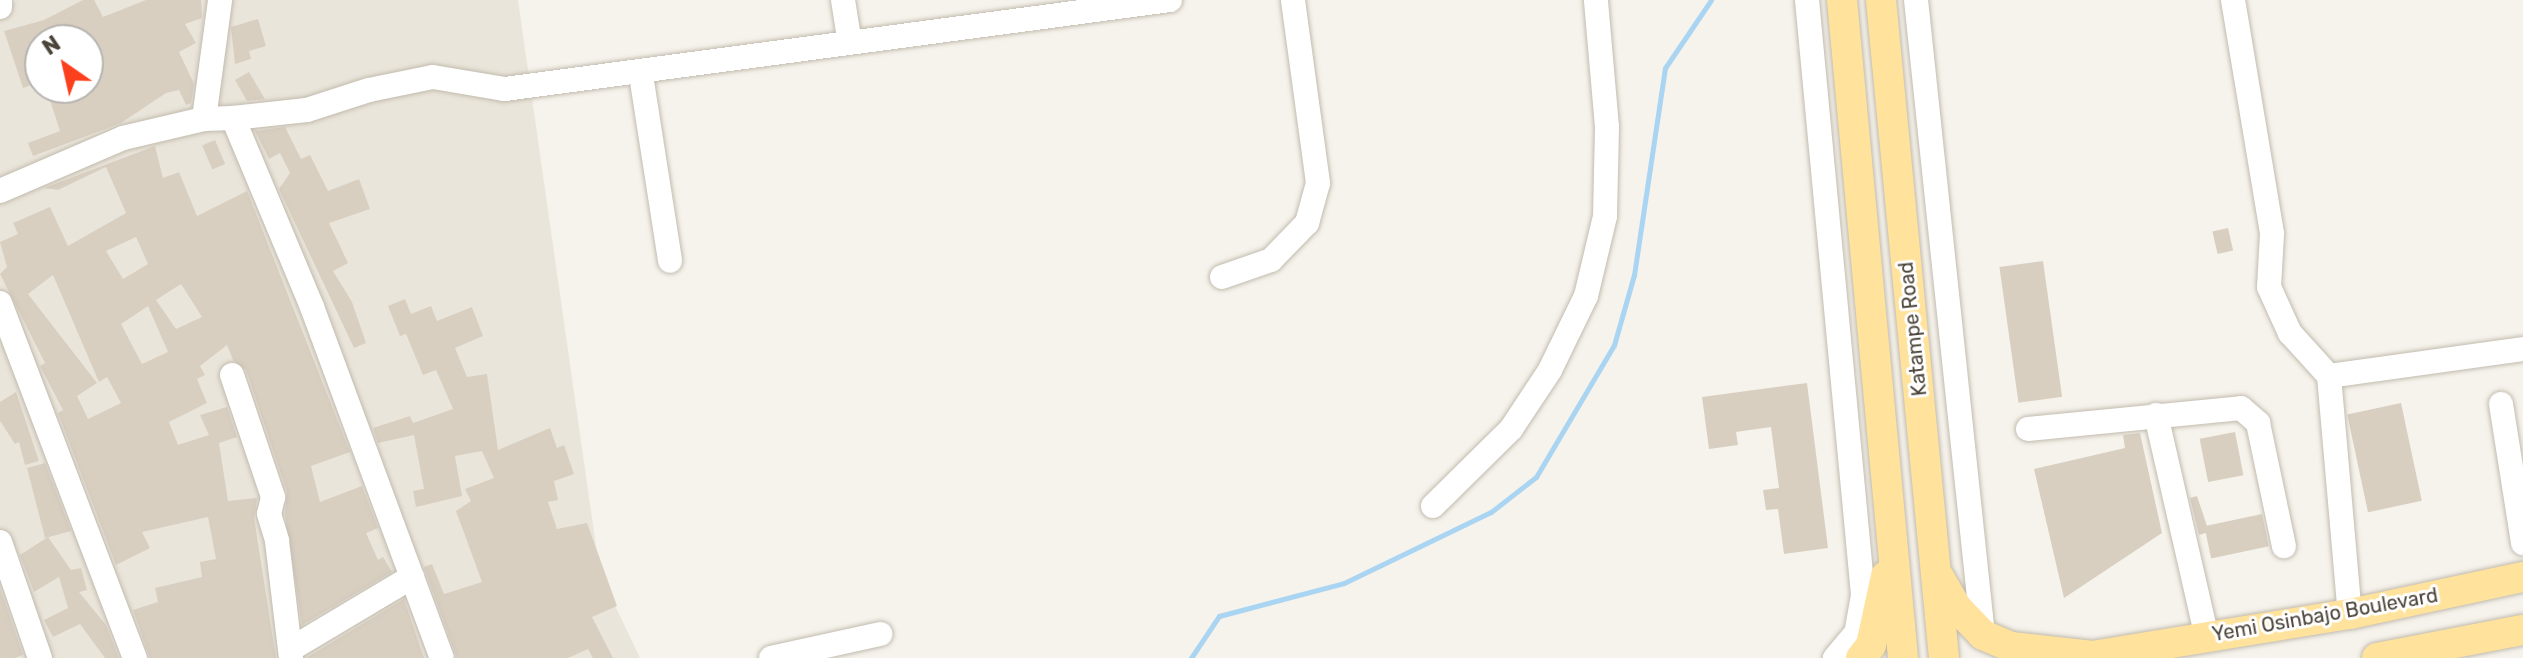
<!DOCTYPE html>
<style>
body{margin:0}
#map{position:relative;width:2523px;height:658px;overflow:hidden;background:#f6f3ec;font-family:Rubik,sans-serif}
div>[style]{position:absolute}
[style*='--x']{left:calc(var(--x)*1px);top:calc(var(--y)*1px);width:calc(var(--w)*1px);rotate:calc(var(--a)*1deg)}
.residential>*{inset:0;background:#eae5da}
.stream>*{height:5px;margin:-2.5px;padding:0 2.5px;transform-origin:2.5px;border-radius:2.5px;background:#a9d4f2}
.building>*{inset:0;background:#d8cfc1;transform-origin:0 0}
.roads{filter:drop-shadow(0 0 2px #c2bbae) drop-shadow(0 0 2px #c2bbae)}
.minor>*{height:24px;margin:-12px;padding:0 12px;transform-origin:12px;border-radius:12px;background:#fff}
.major>*{height:30px;margin:-15px;padding:0 15px;transform-origin:15px;border-radius:15px;background:#ffe39c}
span{translate:-50% -50%;white-space:nowrap;text-align:center;line-height:1.15;-webkit-text-stroke:6px #fff;paint-order:stroke}
.street-label{font-size:20px;color:#4b4439}
.north{position:absolute;left:24px;top:24px;width:80px;height:80px;box-sizing:border-box;background:#fff;border:2px solid #b7b4b0;border-radius:50%;rotate:326deg;font-size:22px;font-weight:700;line-height:32px;text-align:center;color:#4b4439}
.north::after{content:'';display:block;margin:auto;width:28px;height:36px;background:#fc3f1d;clip-path:polygon(50% 0,100% 100%,50% 72%,0 100%)}
</style>
<div id="map">
<div class="residential">
<i style="clip-path:polygon(evenodd,16px 0,518px 0,600px 574px,640px 658px,0 658px,0 20px,16px 0,40px 40px,88px 40px,88px 88px,40px 88px,40px 40px)"></i>
</div>
<div class="stream">
<i style="--x:1191;--y:658;--w:50;--a:-56.3"></i>
<i style="--x:1219;--y:616;--w:129;--a:-14.8"></i>
<i style="--x:1344;--y:583;--w:163;--a:-25.8"></i>
<i style="--x:1491;--y:512;--w:57;--a:-37.9"></i>
<i style="--x:1536;--y:477;--w:153;--a:-59.4"></i>
<i style="--x:1614;--y:345;--w:73;--a:-74.1"></i>
<i style="--x:1634;--y:275;--w:209;--a:-81.5"></i>
<i style="--x:1665;--y:68;--w:82;--a:-55.9"></i>
</div>
<div class="building">
<i style="clip-path:polygon(83px 0,94px 0,103px 17px,146px 0,201px 0,202px 18px,185px 24px,196px 43px,179px 52px,194px 84px,191px 103px,186px 105px,179px 90px,166px 93px,121px 123px,33px 156px,28px 143px,60px 131px,46px 88px,88px 88px,88px 35px,77px 40px,40px 40px,40px 82px,23px 88px,4px 31px,44px 20px)"></i>
<i style="clip-path:polygon(258px 19px,266px 46px,249px 51px,251px 59px,235px 64px,231px 27px)"></i>
<i style="clip-path:polygon(249px 72px,265px 99px,247px 101px,235px 80px)"></i>
<i style="clip-path:polygon(285px 127px,301px 159px,310px 155px,328px 191px,359px 179px,370px 209px,329px 223px,348px 263px,333px 271px,352px 302px,366px 343px,354px 348px,279px 189px,290px 173px,280px 153px,269px 159px,255px 131px)"></i>
<i style="left:215px;top:140px;width:26px;height:14px;rotate:67deg"></i>
<i style="clip-path:polygon(evenodd,155px 146px,163px 178px,179px 172px,197px 216px,247px 191px,350px 452px,311px 466px,320px 502px,362px 486px,378px 528px,366px 533px,378px 560px,383px 557px,392px 572px,302px 625px,285px 514px,287px 492px,246px 370px,233px 360px,227px 345px,200px 366px,205px 375px,197px 379px,207px 403px,169px 422px,178px 445px,209px 435px,200px 415px,227px 407px,237px 437px,219px 443px,228px 501px,257px 498px,254px 518px,276px 658px,150px 658px,133px 610px,158px 602px,155px 588px,202px 577px,200px 562px,216px 559px,208px 517px,142px 532px,150px 548px,116px 565px,58px 413px,63px 410px,40px 366px,45px 363px,0 274px,7px 267px,0 242px,18px 234px,13px 223px,50px 207px,68px 246px,126px 213px,106px 167px,58px 190px,44px 188px,155px 146px,136px 237px,148px 264px,123px 279px,106px 251px,136px 237px,155px 146px,53px 275px,99px 382px,107px 377px,121px 403px,88px 419px,77px 396px,97px 383px,28px 294px,53px 275px,155px 146px,181px 284px,202px 317px,176px 329px,156px 300px,181px 284px,155px 146px,148px 306px,168px 352px,142px 364px,121px 324px,148px 306px)"></i>
<i style="left:2228px;top:228px;width:23px;height:16px;rotate:77deg"></i>
<i style="left:2043px;top:261px;width:137px;height:44px;rotate:82deg"></i>
<i style="clip-path:polygon(405px 299px,411px 314px,431px 306px,437px 321px,472px 307px,483px 336px,455px 348px,467px 377px,487px 374px,498px 450px,550px 428px,557px 448px,564px 445px,574px 474px,554px 481px,558px 500px,548px 502px,557px 529px,587px 523px,617px 606px,592px 617px,613px 658px,593px 658px,588px 649px,568px 658px,457px 658px,424px 567px,432px 564px,444px 594px,482px 582px,456px 511px,471px 501px,465px 489px,494px 478px,482px 451px,455px 456px,462px 496px,416px 507px,413px 491px,424px 489px,414px 435px,378px 443px,373px 428px,410px 416px,413px 423px,453px 409px,436px 370px,423px 375px,406px 334px,400px 336px,388px 306px)"></i>
<i style="clip-path:polygon(1807px 383px,1828px 548px,1784px 554px,1778px 509px,1766px 510px,1763px 490px,1779px 488px,1771px 427px,1736px 432px,1738px 445px,1709px 449px,1702px 397px)"></i>
<i style="clip-path:polygon(16px 392px,39px 461px,25px 465px,19px 442px,15px 444px,0 421px,0 402px)"></i>
<i style="left:2401px;top:403px;width:100px;height:55px;rotate:78deg"></i>
<i style="left:2235px;top:432px;width:44px;height:36px;rotate:79deg"></i>
<i style="clip-path:polygon(2140px 433px,2162px 533px,2064px 598px,2034px 469px,2125px 448px,2123px 435px)"></i>
<i style="clip-path:polygon(45px 463px,71px 531px,45px 538px,27px 468px)"></i>
<i style="clip-path:polygon(2197px 496px,2209px 532px,2199px 535px,2190px 498px)"></i>
<i style="left:2262px;top:514px;width:33px;height:59px;rotate:78deg"></i>
<i style="clip-path:polygon(48px 537px,71px 570px,81px 568px,87px 590px,79px 592px,106px 625px,119px 658px,105px 658px,80px 624px,53px 637px,44px 620px,68px 608px,59px 577px,34px 592px,20px 555px)"></i>
<i style="clip-path:polygon(0 588px,23px 655px,15px 658px,0 658px)"></i>
<i style="clip-path:polygon(404px 599px,424px 658px,306px 658px)"></i>
</div>
<div class="roads">
<div class="minor">
<i style="--x:843;--y:0;--w:39;--a:81"></i>
<i style="--x:1807;--y:0;--w:598;--a:84.62"></i>
<i style="--x:1863;--y:595;--w:39;--a:100"></i>
<i style="--x:1856;--y:633;--w:33;--a:130"></i>
<i style="--x:1916;--y:0;--w:639;--a:83.98"></i>
<i style="--x:2233;--y:0;--w:237;--a:80.5"></i>
<i style="--x:2272;--y:234;--w:53;--a:93.2"></i>
<i style="--x:2269;--y:287;--w:51;--a:65.5"></i>
<i style="--x:2290;--y:333;--w:58;--a:47.8"></i>
<i style="--x:2329;--y:376;--w:239;--a:85"></i>
<i style="--x:0;--y:7;--w:7;--a:-90"></i>
<i style="--x:641;--y:75;--w:188;--a:81.1"></i>
<i style="--x:233;--y:118;--w:74;--a:-6.2"></i>
<i style="--x:307;--y:110;--w:65;--a:-17.9"></i>
<i style="--x:369;--y:90;--w:65;--a:-11.5"></i>
<i style="--x:433;--y:77;--w:73;--a:9.5"></i>
<i style="--x:505;--y:89;--w:671;--a:-7.62"></i>
<i style="--x:204;--y:119;--w:120;--a:-82.3"></i>
<i style="--x:0;--y:191;--w:134;--a:-23.3"></i>
<i style="--x:123;--y:138;--w:83;--a:-13.2"></i>
<i style="--x:204;--y:119;--w:29;--a:-2"></i>
<i style="--x:233;--y:118;--w:205;--a:67.3"></i>
<i style="--x:312;--y:307;--w:374;--a:69.7"></i>
<i style="--x:1222;--y:277;--w:52;--a:-19.1"></i>
<i style="--x:1271;--y:260;--w:52;--a:-45.8"></i>
<i style="--x:1307;--y:223;--w:41;--a:-74.6"></i>
<i style="--x:1318;--y:183;--w:185;--a:-97.8"></i>
<i style="--x:0;--y:303;--w:380;--a:69.2"></i>
<i style="--x:232;--y:375;--w:129;--a:71.4"></i>
<i style="--x:273;--y:497;--w:17;--a:103"></i>
<i style="--x:269;--y:514;--w:28;--a:73"></i>
<i style="--x:277;--y:541;--w:118;--a:83.2"></i>
<i style="--x:2329;--y:376;--w:196;--a:-7.9"></i>
<i style="--x:2501;--y:404;--w:141;--a:81"></i>
<i style="--x:2156;--y:415;--w:228;--a:77.1"></i>
<i style="--x:2028;--y:429;--w:214;--a:-5.6"></i>
<i style="--x:2241;--y:408;--w:23;--a:41"></i>
<i style="--x:2258;--y:423;--w:126;--a:78.1"></i>
<i style="--x:1433;--y:506;--w:110;--a:-44.6"></i>
<i style="--x:1511;--y:429;--w:71;--a:-56.5"></i>
<i style="--x:1550;--y:370;--w:82;--a:-64.1"></i>
<i style="--x:1586;--y:296;--w:82;--a:-76.6"></i>
<i style="--x:1605;--y:216;--w:89;--a:-88.7"></i>
<i style="--x:1607;--y:127;--w:127;--a:-95"></i>
<i style="--x:0;--y:542;--w:123;--a:71"></i>
<i style="--x:291;--y:649;--w:141;--a:-30.8"></i>
<i style="--x:771;--y:658;--w:112;--a:-12.4"></i>
</div>
<div class="major">
<i style="--x:1842;--y:0;--w:661;--a:84.7"></i>
<i style="--x:1881;--y:0;--w:661;--a:84.53"></i>
<i style="--x:1939;--y:577;--w:36;--a:60"></i>
<i style="--x:1957;--y:608;--w:37;--a:46"></i>
<i style="--x:1983;--y:635;--w:30;--a:23"></i>
<i style="--x:2011;--y:647;--w:82;--a:6.3"></i>
<i style="--x:1861;--y:658;--w:16;--a:-52"></i>
<i style="--x:1871;--y:645;--w:71;--a:-77.7"></i>
<i style="--x:2080;--y:658;--w:274;--a:-9.3"></i>
<i style="--x:2350;--y:614;--w:177;--a:-12.1"></i>
<i style="--x:2377;--y:658;--w:149;--a:-10.9"></i>
</div>
</div>
<div class="street-label">
<span style="left:1913px;top:329px;rotate:-96deg">Katampe Road</span>
<span style="left:2325px;top:615px;rotate:-10deg">Yemi Osinbajo Boulevard</span>
</div>
<div class="north">N</div>
</div>
